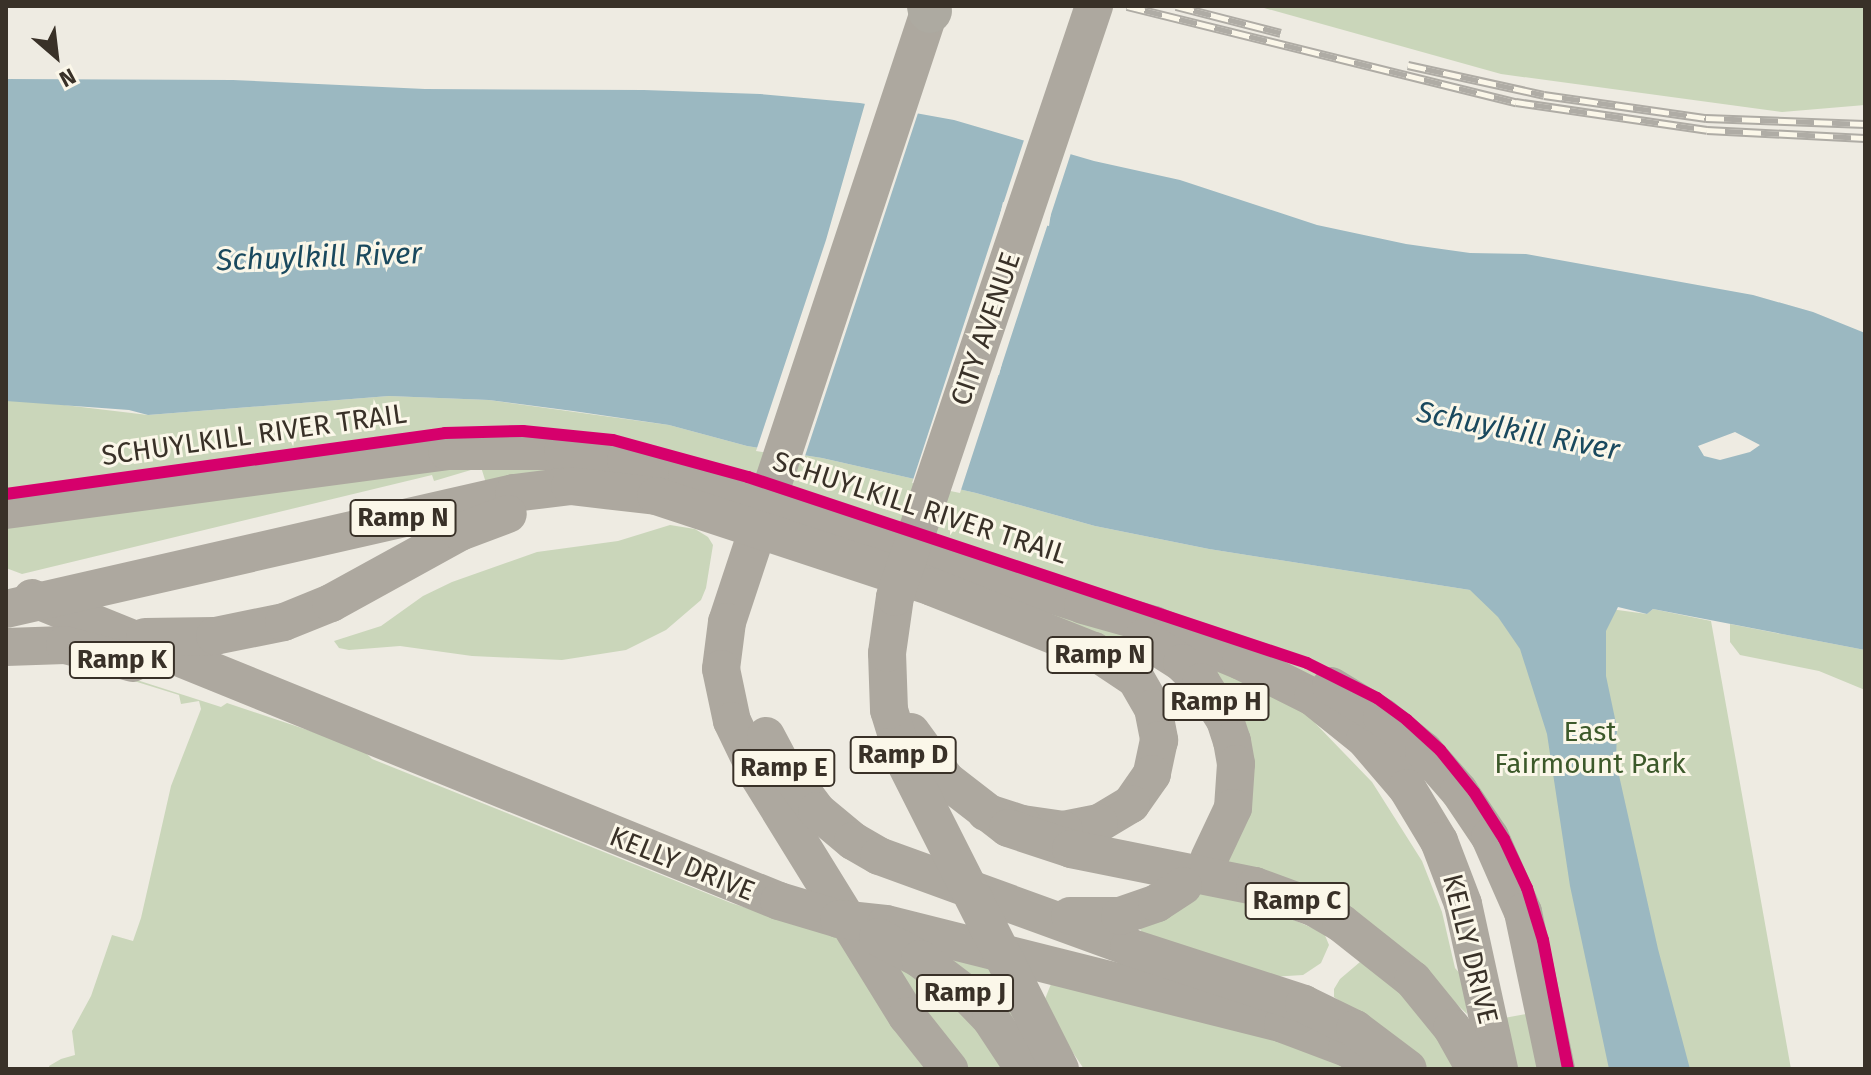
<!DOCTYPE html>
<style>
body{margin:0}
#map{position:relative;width:1871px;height:1075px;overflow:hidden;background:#eeebe2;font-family:"Fira Sans",sans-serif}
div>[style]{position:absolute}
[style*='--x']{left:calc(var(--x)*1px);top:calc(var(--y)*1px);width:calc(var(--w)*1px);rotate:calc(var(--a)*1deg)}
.green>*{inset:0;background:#cad6ba}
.water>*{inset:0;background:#9bb8c1}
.pier>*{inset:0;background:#eeebe2}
.primary>*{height:38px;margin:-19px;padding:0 19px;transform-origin:19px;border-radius:19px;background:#ada89f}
.highway>*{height:44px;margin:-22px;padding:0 22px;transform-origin:22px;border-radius:22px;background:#adaaa1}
.rail>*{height:9px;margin-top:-4.5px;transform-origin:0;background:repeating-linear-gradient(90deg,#fbf7e9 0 18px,#afaca5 0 36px);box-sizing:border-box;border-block:2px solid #afaca5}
.cycleway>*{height:12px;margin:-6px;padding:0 6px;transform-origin:6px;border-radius:6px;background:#d6006c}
span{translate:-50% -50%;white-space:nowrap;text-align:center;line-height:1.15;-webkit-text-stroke:6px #fbf7e9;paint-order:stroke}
.shield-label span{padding:2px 6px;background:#fbf7e9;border:2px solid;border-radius:6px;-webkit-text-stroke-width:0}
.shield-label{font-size:26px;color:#393128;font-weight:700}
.street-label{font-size:28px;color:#393128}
.park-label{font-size:28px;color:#3c592a}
.water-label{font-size:30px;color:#1a495e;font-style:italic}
.frame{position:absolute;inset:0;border:8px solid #393128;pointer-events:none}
.north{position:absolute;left:16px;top:16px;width:80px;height:80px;-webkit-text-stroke:6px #fbf7e9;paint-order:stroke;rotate:152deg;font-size:22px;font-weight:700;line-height:32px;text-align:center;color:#393128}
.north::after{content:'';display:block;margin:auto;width:28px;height:36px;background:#393128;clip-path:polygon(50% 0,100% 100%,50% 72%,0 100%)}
</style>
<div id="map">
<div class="green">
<i style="clip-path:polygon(1257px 6px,1865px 6px,1865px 105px,1782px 112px,1501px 74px)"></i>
<i style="clip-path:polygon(389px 396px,489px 400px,669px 425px,747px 446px,822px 458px,976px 493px,1095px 526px,1209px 549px,1470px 590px,1647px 614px,1653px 609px,1711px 621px,1791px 1069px,1514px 1069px,1504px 1018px,1532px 1013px,1513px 913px,1439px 783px,1327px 732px,1315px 723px,1372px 782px,1422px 861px,1442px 912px,1455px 968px,1463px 977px,1467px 1014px,1403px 953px,1243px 898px,1324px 933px,1329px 945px,1321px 963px,1303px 975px,1271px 977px,1143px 934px,1140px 929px,1167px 910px,1243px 743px,1142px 651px,681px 486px,486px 483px,481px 467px,434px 481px,432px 475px,22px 574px,6px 568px,6px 398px,148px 415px)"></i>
<i style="clip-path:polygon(670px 525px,695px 529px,708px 537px,713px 545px,706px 588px,701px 600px,666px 630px,626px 650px,562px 660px,472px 656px,400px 646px,349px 650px,339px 648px,334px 641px,381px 626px,423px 596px,452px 582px,537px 552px,618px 541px)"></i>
<i style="clip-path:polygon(1730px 624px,1865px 650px,1865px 690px,1819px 671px,1740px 655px,1730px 642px)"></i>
<i style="clip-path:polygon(26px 658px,64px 659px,87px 664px,221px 707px,227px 703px,361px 748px,372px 759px,731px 903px,878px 950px,943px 988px,990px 1040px,1009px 1069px,966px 1069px,934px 1036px,898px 974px,867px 969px,864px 971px,888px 1015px,930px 1069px,50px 1069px,49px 1066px,61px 1059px,75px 1055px,72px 1031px,91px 996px,112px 935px,133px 941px,141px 918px,171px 786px,201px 709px,199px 701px,181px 704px,179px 695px,63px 659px,6px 661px)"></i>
<i style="clip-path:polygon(945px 958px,1004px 972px,1016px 1017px,1008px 1022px)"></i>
<i style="clip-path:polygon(1360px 962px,1399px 988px,1460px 1069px,1429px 1069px,1395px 1039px,1334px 997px,1334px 989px,1340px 979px)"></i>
<i style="clip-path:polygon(1051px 984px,1268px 1034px,1354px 1069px,1084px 1069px,1069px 1047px,1045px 999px)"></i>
</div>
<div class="water">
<i style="clip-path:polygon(evenodd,6px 79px,233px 80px,425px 89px,644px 90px,760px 94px,860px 103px,954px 120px,1094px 161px,1180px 180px,1317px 225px,1406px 244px,1470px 253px,1526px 254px,1753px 295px,1813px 312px,1865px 333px,1865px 650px,1653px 609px,1647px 614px,1618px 607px,1606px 631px,1606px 676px,1617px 728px,1616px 762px,1658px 949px,1690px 1069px,1609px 1069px,1570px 886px,1547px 734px,1520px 649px,1498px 617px,1470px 590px,1209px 549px,1095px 526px,976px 493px,822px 458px,747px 446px,669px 425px,573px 411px,489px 400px,389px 396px,148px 415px,129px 410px,6px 401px,6px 79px,852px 156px,895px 178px,849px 167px,852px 156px,6px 79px,1003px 202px,1051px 213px,1049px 226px,1000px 215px,1003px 202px,6px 79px,1002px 363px,999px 375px,953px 364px,1002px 363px,6px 79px,1735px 432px,1760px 445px,1750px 452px,1720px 460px,1704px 456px,1698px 446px,1735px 432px)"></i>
</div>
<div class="pier">
<i style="clip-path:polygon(866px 100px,919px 110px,804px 459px,756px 451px,826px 240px)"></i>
<i style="clip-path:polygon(evenodd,1025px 137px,1072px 150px,960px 493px,912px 483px,1025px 137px,1006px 206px,1047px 216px,1046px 221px,1005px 212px,1006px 206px)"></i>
</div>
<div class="primary">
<i style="--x:931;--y:6;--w:649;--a:108.32"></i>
<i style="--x:727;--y:622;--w:47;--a:97.3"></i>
<i style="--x:721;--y:669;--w:53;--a:78.1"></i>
<i style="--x:732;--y:721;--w:60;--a:64.3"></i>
<i style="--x:758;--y:775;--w:283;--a:58.3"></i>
<i style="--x:907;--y:1016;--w:68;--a:51.6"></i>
<i style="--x:6;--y:510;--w:445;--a:-7.6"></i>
<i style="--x:447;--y:451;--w:116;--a:0"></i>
<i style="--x:563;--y:451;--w:64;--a:8.1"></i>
<i style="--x:626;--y:460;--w:63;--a:14.7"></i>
<i style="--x:687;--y:476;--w:416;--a:18"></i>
<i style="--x:1083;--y:605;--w:74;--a:15.7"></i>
<i style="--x:1154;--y:625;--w:94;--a:22.5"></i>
<i style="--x:1241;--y:661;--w:80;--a:26.6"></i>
<i style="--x:1313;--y:697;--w:67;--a:38.9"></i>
<i style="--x:1365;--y:739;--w:65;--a:49.4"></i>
<i style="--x:1407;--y:788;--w:62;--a:58.9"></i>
<i style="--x:1439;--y:841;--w:67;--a:69.1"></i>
<i style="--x:1463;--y:904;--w:169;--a:77.7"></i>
<i style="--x:32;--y:598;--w:806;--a:22.08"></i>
<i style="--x:779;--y:901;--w:63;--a:16.7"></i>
<i style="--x:839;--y:919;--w:47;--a:6.1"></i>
<i style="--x:886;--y:924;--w:409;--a:14.1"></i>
<i style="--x:1283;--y:1024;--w:68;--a:20.6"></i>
<i style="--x:1347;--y:1048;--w:39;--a:32"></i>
<i style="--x:6;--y:609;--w:521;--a:-12.86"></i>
<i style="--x:514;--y:493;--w:56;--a:-7.1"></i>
<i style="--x:570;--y:486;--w:87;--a:6.6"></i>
<i style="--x:656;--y:496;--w:291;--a:18.2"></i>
<i style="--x:932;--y:587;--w:174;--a:21.6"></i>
<i style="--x:1094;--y:651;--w:50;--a:33.7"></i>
<i style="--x:1136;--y:679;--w:34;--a:60"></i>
<i style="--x:1153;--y:708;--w:33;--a:79"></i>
<i style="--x:1159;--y:740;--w:35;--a:102"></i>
<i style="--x:1152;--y:774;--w:37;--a:125"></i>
<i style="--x:1131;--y:804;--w:37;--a:149"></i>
<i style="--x:1099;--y:823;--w:36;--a:169"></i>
<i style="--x:1064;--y:830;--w:42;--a:-171.9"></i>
<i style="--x:1022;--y:824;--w:38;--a:-162"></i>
<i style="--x:145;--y:637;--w:70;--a:-0.8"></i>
<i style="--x:215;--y:636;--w:70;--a:-11.5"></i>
<i style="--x:284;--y:622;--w:51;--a:-22"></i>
<i style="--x:331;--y:603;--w:147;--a:-28.8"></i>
<i style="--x:460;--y:532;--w:51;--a:-20.6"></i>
<i style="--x:1143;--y:638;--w:46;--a:32.7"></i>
<i style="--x:1182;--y:663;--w:27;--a:45"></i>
<i style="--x:1201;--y:682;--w:45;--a:57.7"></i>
<i style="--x:1225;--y:720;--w:22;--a:72"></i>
<i style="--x:1232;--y:741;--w:23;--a:80"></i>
<i style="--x:1236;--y:764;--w:44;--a:93.9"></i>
<i style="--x:1233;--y:808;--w:56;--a:115.2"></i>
<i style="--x:6;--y:647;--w:59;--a:-1.9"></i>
<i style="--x:65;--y:645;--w:70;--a:14.8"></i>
<i style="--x:1331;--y:686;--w:60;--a:31.3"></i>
<i style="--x:1382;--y:717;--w:54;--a:39"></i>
<i style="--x:1424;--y:751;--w:53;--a:48.8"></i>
<i style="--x:1459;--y:791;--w:55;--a:56"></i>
<i style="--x:1490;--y:837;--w:82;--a:66.3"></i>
<i style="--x:1523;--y:912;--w:160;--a:78.1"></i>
<i style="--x:911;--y:732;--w:59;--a:53.9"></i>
<i style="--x:946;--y:780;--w:78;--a:37.7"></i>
<i style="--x:1008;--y:828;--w:66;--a:18.4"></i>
<i style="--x:1071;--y:849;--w:188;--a:11.4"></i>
<i style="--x:1255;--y:886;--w:64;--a:20.1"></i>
<i style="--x:1315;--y:908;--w:30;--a:30"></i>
<i style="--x:1341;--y:923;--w:92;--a:38.4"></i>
<i style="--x:1413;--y:980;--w:62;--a:50.9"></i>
<i style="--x:1452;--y:1028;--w:47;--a:60.7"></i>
<i style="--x:766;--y:736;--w:30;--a:62"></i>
<i style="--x:780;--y:762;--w:61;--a:52.9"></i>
<i style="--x:817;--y:811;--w:47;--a:39.8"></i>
<i style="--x:853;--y:841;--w:30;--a:30"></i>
<i style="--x:879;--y:856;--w:266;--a:20"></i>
<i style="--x:1129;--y:947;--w:184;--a:18"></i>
<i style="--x:1304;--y:1004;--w:57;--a:26.1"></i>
<i style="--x:1355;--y:1029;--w:66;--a:37"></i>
<i style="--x:1070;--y:916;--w:50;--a:0"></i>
<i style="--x:1120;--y:916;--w:39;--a:-19"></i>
<i style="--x:1157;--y:903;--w:31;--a:-33"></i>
<i style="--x:878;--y:937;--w:47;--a:27.6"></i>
<i style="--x:920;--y:959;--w:61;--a:37.1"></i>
<i style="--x:969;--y:996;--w:32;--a:46"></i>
<i style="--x:991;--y:1019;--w:60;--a:56.6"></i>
<i style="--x:1060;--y:1069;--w:344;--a:-116.8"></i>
<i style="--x:905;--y:762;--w:54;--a:-107.1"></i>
<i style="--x:889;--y:710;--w:57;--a:-92"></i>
<i style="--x:887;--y:653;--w:57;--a:-81.9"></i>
<i style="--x:895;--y:597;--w:624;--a:-71.39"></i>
</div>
<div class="highway">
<i style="--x:929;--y:6;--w:5;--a:79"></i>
</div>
<div class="rail">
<i style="--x:1127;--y:6;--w:401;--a:13.9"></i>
<i style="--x:1516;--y:102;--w:193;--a:8.3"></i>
<i style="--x:1707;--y:130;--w:158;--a:2.9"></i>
<i style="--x:1176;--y:6;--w:108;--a:14.4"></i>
<i style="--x:1408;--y:65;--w:139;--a:12.4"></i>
<i style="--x:1544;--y:95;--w:164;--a:8.1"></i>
<i style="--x:1706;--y:118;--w:159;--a:2.2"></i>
</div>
<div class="cycleway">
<i style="--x:6;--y:494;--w:443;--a:-7.9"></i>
<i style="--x:445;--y:433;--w:78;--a:-1.5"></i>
<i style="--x:523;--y:431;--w:90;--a:5.7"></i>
<i style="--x:613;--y:440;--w:140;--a:15.3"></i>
<i style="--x:748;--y:477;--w:589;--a:18.4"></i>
<i style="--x:1307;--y:663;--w:78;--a:26.6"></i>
<i style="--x:1377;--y:698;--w:37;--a:36"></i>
<i style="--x:1407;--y:720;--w:45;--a:42.3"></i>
<i style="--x:1440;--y:750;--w:54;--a:51"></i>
<i style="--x:1474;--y:792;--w:56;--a:57.4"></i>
<i style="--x:1504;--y:839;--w:54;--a:64.9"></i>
<i style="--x:1527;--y:888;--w:54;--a:72.9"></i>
<i style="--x:1543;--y:940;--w:131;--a:79"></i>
</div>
<div class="shield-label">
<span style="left:403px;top:518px">Ramp N</span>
<span style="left:1100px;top:655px">Ramp N</span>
<span style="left:122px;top:660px">Ramp K</span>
<span style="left:1216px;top:702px">Ramp H</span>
<span style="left:903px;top:755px">Ramp D</span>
<span style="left:784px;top:768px">Ramp E</span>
<span style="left:1297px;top:901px">Ramp C</span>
<span style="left:965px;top:993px">Ramp J</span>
</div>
<div class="street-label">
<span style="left:986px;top:329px;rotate:-71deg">CITY AVENUE</span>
<span style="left:254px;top:435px;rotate:-8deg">SCHUYLKILL RIVER TRAIL</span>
<span style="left:920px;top:508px;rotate:18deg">SCHUYLKILL RIVER TRAIL</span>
<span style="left:682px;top:864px;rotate:22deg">KELLY DRIVE</span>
<span style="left:1470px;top:949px;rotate:76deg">KELLY DRIVE</span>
</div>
<div class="park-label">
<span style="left:1590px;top:748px">East<br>Fairmount Park</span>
</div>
<div class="water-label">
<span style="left:319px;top:257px;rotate:-2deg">Schuylkill River</span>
<span style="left:1518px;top:431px;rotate:11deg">Schuylkill River</span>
</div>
<div class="frame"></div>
<div class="north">N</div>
</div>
